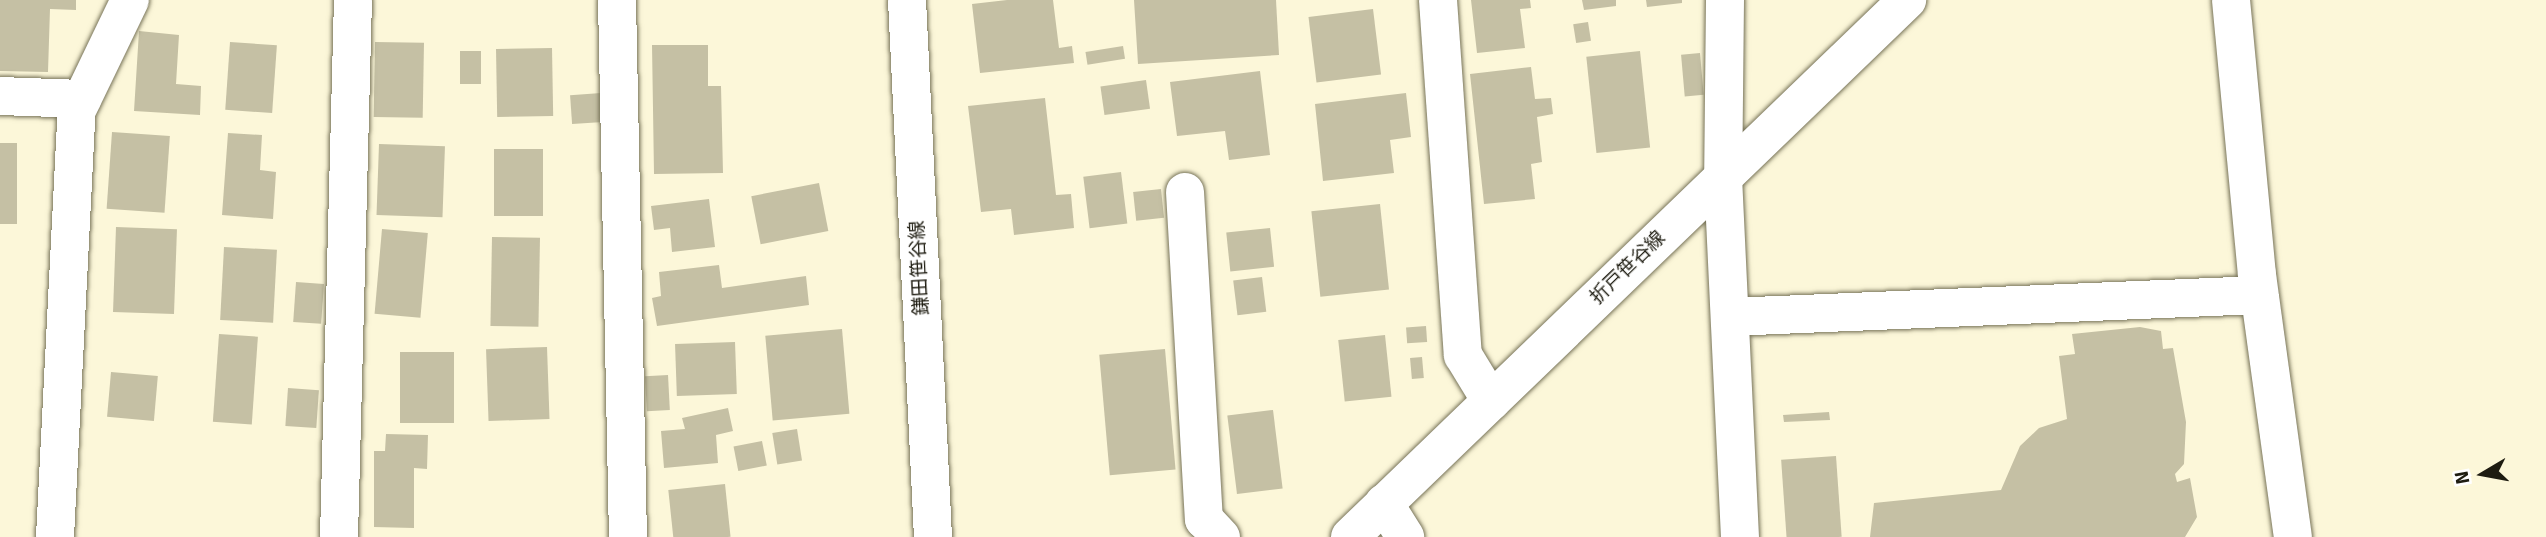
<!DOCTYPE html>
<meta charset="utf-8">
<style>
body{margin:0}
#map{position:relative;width:2546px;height:537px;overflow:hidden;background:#fcf7d9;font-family:Signika,"Noto Sans JP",sans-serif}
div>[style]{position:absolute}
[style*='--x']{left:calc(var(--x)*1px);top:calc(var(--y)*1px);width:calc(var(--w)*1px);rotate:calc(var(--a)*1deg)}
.building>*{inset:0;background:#c5c0a4;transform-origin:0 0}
.roads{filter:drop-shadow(0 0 2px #777358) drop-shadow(0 0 2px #777358)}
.street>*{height:38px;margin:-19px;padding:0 19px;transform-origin:19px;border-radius:19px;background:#fff}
.secondary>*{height:38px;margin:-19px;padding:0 19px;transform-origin:19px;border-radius:19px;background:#fff}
span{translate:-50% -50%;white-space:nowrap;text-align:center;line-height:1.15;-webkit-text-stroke:7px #fff;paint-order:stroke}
.street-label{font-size:19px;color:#1e1c11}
.north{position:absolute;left:2448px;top:439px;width:70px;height:70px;-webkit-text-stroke:5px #fff;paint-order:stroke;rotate:260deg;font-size:19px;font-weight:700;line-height:28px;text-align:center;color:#1e1c11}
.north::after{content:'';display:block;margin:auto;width:24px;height:32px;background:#1e1c11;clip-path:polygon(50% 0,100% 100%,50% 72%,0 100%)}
</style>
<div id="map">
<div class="building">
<i style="clip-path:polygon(0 0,76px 0,76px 10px,50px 9px,48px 72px,0 71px)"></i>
<i style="clip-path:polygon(1007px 0,1053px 0,1059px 48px,1072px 46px,1074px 63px,980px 73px,972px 4px)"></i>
<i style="clip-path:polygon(1134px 0,1276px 0,1279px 55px,1138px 64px)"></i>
<i style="clip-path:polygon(1471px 0,1530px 0,1531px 8px,1520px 9px,1525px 48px,1477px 53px)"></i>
<i style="clip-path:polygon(1582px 0,1616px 0,1616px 6px,1584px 10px)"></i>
<i style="clip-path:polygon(1646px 0,1682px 0,1682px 3px,1647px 7px)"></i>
<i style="left:1373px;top:9px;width:66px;height:65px;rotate:83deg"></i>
<i style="left:1588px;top:22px;width:19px;height:15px;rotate:81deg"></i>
<i style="clip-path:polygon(139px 31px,179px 35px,176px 84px,201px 86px,200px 115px,134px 111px)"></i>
<i style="left:230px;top:42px;width:47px;height:68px;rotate:4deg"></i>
<i style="left:375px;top:42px;width:49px;height:75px;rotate:1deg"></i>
<i style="clip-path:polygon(652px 45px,708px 45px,708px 86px,721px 86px,723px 173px,654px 174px)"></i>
<i style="left:1123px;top:46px;width:13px;height:38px;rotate:81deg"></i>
<i style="left:552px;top:48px;width:68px;height:56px;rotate:89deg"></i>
<i style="left:460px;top:51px;width:21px;height:33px"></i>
<i style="left:1640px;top:51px;width:97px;height:54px;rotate:84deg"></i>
<i style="left:1700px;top:53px;width:42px;height:19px;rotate:85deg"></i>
<i style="clip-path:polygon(1531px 67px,1535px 99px,1551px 98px,1553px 114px,1537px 117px,1542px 162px,1531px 164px,1535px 199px,1484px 204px,1470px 74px)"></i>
<i style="clip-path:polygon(1260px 71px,1270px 155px,1229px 160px,1225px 131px,1177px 136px,1170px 82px)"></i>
<i style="left:1146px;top:80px;width:29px;height:46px;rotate:82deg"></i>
<i style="left:601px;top:93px;width:29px;height:31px;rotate:86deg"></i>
<i style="clip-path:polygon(1406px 93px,1411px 137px,1390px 140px,1394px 173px,1323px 181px,1315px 104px)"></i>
<i style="clip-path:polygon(1045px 98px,1056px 195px,1071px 194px,1074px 228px,1014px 235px,1011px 209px,981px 212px,968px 106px)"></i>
<i style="left:112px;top:132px;width:58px;height:77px;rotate:4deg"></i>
<i style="clip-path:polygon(228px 133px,262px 135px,260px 170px,276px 172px,273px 219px,222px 215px)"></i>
<i style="left:0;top:143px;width:17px;height:81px"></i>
<i style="left:379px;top:144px;width:66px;height:71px;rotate:2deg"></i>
<i style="left:494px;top:149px;width:49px;height:67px"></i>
<i style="left:1121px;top:172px;width:52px;height:38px;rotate:83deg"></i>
<i style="left:819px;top:183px;width:49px;height:69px;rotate:79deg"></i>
<i style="left:1161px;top:189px;width:29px;height:28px;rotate:84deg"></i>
<i style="clip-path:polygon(709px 199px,715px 247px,672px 252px,670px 228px,654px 230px,651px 206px)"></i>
<i style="left:1380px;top:204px;width:86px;height:69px;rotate:84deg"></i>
<i style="left:116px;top:227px;width:61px;height:85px;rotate:2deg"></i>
<i style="left:1270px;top:228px;width:39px;height:44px;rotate:84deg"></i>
<i style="left:382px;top:229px;width:46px;height:85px;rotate:5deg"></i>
<i style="left:492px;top:237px;width:48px;height:89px;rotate:1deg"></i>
<i style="left:224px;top:247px;width:53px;height:73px;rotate:3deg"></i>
<i style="clip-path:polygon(719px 265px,722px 288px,806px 276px,809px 305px,657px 326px,652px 298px,661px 296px,659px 272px)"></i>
<i style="left:1262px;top:277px;width:35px;height:29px;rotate:83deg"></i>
<i style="left:296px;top:282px;width:28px;height:40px;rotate:4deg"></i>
<i style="left:1426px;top:326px;width:16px;height:20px;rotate:86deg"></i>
<i style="clip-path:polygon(2140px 327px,2161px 331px,2163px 349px,2173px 348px,2186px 422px,2184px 464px,2175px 474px,2177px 482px,2190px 478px,2197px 517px,2185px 537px,1870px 537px,1874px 503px,2001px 490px,2020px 446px,2039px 428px,2067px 419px,2059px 356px,2075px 354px,2072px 334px)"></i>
<i style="left:842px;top:329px;width:85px;height:77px;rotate:85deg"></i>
<i style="left:219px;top:334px;width:39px;height:88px;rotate:4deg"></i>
<i style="left:1385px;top:335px;width:62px;height:47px;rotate:84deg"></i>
<i style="left:735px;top:342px;width:52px;height:60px;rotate:88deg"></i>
<i style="left:547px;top:347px;width:72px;height:61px;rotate:88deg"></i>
<i style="left:1165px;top:349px;width:121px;height:66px;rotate:85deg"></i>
<i style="left:400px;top:352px;width:54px;height:71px"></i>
<i style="left:1422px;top:357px;width:21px;height:12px;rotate:85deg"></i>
<i style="left:111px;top:372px;width:47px;height:45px;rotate:5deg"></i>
<i style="left:668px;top:375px;width:35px;height:23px;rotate:87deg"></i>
<i style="left:288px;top:388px;width:31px;height:38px;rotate:4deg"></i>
<i style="clip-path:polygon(728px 408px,733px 431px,716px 435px,718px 463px,664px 468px,661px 431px,685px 429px,682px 418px)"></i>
<i style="left:1273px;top:410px;width:79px;height:46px;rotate:83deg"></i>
<i style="clip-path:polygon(1829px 412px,1830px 420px,1784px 422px,1783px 415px)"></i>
<i style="left:797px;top:429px;width:32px;height:25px;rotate:81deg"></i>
<i style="clip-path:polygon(386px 434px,428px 435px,427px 469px,414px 468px,414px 528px,374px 527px,374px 451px,385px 451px)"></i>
<i style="left:762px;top:441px;width:25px;height:29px;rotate:79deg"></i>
<i style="left:1836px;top:456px;width:81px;height:55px;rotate:86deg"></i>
<i style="left:725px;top:484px;width:53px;height:57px;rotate:84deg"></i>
</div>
<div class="roads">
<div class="street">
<i style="--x:617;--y:0;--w:537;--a:88.83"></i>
<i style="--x:1438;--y:0;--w:356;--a:86"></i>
<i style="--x:1463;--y:355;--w:54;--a:58.7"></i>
<i style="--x:1725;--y:0;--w:177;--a:90.6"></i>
<i style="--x:1723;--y:177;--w:360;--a:87.3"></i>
<i style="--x:2231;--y:0;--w:276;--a:84.6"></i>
<i style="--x:2257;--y:275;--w:264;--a:82.2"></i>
<i style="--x:0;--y:96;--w:82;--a:2.1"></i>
<i style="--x:1185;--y:192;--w:328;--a:86.7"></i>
<i style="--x:1204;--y:519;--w:25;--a:47"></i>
<i style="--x:1730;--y:317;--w:530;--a:-2.38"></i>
<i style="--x:1384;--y:503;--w:40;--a:58"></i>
<i style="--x:55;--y:537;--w:428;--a:-87.1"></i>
<i style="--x:77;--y:110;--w:122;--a:-64.3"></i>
<i style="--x:339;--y:537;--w:537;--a:-88.51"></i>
</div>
<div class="secondary">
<i style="--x:907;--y:0;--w:538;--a:87.23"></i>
<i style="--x:1350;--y:537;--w:774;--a:-43.95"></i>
</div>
</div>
<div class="street-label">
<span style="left:920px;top:268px;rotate:-93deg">鎌田笹谷線</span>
<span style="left:1628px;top:268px;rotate:-44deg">折戸笹谷線</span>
</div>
<div class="north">N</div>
</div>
